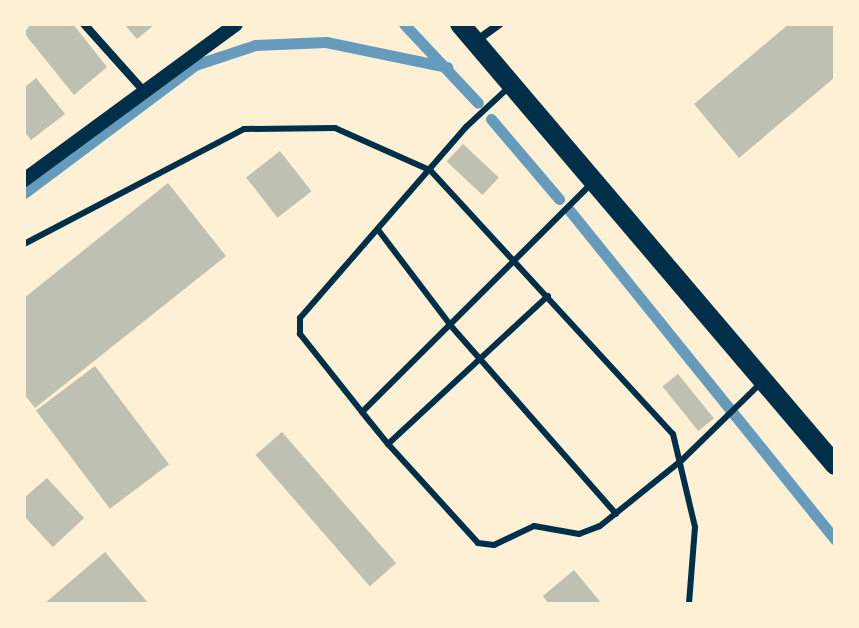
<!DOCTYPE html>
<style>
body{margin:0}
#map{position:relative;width:859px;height:628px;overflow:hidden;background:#fdf0d5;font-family:"Golos Text",sans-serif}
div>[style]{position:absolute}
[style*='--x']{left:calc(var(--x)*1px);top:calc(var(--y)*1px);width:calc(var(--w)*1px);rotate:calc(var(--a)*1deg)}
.stream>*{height:11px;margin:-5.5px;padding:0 5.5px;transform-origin:5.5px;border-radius:5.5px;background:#669bbc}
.building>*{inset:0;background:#bec0b2;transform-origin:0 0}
.service>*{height:6px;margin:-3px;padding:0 3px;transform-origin:3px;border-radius:3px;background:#003049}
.minor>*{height:8px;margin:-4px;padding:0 4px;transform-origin:4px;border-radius:4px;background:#003049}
.tertiary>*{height:14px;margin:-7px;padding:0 7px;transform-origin:7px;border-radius:7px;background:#003049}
.primary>*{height:20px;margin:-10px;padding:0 10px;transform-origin:10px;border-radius:10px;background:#003049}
span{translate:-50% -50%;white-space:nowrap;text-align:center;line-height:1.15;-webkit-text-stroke:6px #fdf0d5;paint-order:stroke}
.frame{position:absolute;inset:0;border:26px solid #fdf0d5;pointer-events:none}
</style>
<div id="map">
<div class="stream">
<i style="--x:404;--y:24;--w:108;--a:46.9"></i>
<i style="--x:491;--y:119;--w:105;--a:49.6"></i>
<i style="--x:24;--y:193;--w:214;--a:-36.8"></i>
<i style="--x:195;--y:65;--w:63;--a:-18.4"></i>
<i style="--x:255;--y:45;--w:71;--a:-2.4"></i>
<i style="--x:326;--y:42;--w:124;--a:11.7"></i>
<i style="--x:570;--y:211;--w:422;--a:51.1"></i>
</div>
<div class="building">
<i style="clip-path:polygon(31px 24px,73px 24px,107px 67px,74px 95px,24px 33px)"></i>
<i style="clip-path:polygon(124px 24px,155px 24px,137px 39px)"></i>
<i style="clip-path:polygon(789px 24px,835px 24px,835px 77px,739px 158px,694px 104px)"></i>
<i style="clip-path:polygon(36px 78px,65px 114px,31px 140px,24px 131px,24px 88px)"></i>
<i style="left:463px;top:144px;width:49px;height:24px;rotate:43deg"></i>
<i style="left:280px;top:151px;width:51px;height:43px;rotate:52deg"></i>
<i style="clip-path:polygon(168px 183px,226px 256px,35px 408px,24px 394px,24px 298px)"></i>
<i style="left:95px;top:366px;width:123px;height:74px;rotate:53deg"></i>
<i style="left:678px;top:374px;width:57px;height:20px;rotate:51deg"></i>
<i style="left:282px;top:432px;width:174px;height:35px;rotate:49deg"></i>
<i style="clip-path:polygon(47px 478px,84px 518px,53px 547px,24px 516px,24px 498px)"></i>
<i style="clip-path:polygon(105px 552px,149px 604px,44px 604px)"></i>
<i style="clip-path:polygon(574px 570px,602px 604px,549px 604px,543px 596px)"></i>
</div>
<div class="service">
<i style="--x:591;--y:184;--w:323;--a:135.1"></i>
<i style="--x:362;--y:412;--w:41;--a:50.9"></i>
<i style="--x:388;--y:444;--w:134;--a:47.7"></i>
<i style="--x:478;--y:543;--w:16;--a:7"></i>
<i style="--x:494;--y:545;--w:44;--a:-25.4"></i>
<i style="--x:534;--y:526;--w:46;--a:10.1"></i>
<i style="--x:579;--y:534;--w:22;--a:-21"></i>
<i style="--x:600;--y:526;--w:105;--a:-38.8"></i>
<i style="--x:682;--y:460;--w:109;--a:-44.3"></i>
<i style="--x:379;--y:231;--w:119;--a:52.8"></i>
<i style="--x:451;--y:326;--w:250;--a:48.7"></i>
<i style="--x:24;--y:244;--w:248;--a:-27.6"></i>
<i style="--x:244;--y:129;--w:91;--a:-0.6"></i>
<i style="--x:335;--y:128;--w:104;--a:23.9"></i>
<i style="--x:430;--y:170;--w:359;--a:47.4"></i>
<i style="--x:673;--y:434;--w:96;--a:76.7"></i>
<i style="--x:695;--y:527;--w:77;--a:94.5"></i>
<i style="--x:362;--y:412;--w:100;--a:-128.5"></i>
<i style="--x:300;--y:334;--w:16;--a:-90"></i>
<i style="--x:300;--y:318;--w:253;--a:-49"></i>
<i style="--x:466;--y:127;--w:59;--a:-42.9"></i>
<i style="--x:388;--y:444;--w:218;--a:-42.8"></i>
</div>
<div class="minor">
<i style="--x:84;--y:24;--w:89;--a:48.2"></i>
<i style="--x:476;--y:41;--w:29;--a:-36"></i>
</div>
<div class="tertiary">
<i style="--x:24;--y:180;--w:263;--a:-36.3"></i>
</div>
<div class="primary">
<i style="--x:460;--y:24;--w:579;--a:49.62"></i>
</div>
<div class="frame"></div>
</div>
